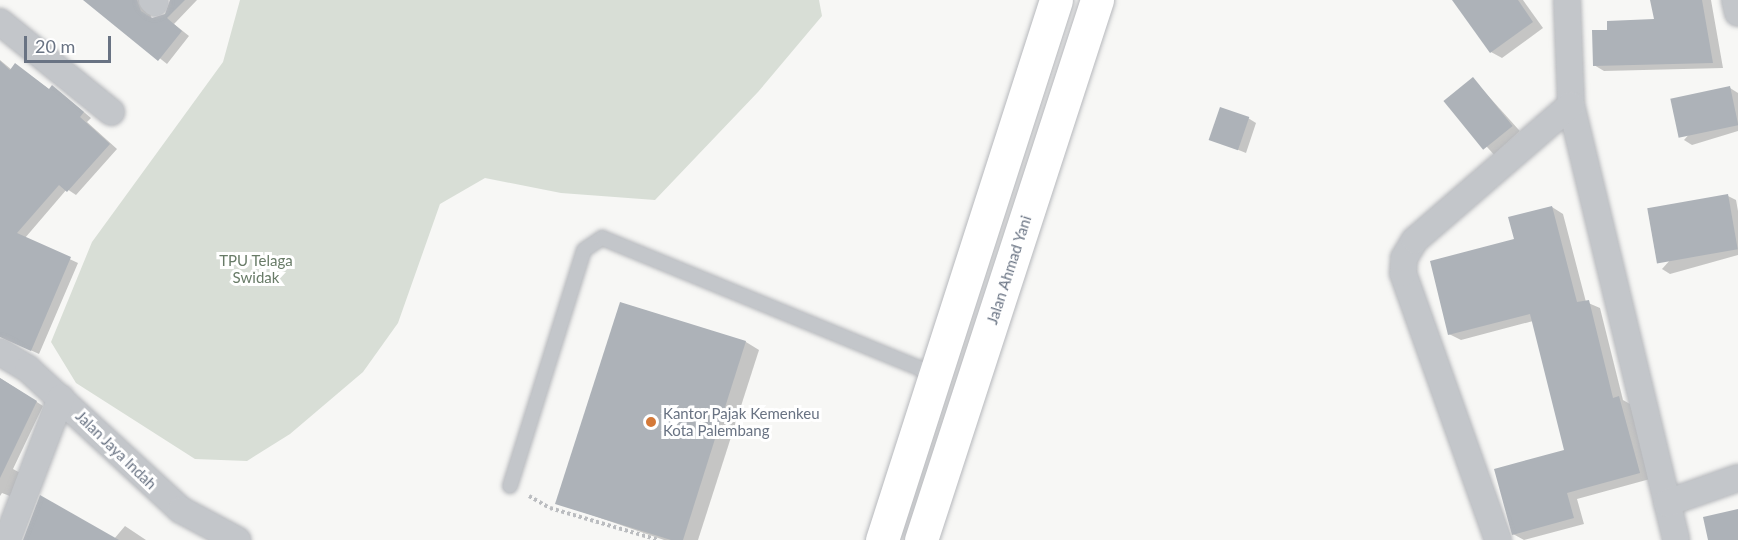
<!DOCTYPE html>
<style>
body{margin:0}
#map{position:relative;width:1738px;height:540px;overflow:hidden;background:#f7f7f5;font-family:Lato,sans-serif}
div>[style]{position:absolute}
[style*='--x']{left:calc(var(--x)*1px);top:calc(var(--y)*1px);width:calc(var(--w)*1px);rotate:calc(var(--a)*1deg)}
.green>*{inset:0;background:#d8ded6}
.shadow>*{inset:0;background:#0003;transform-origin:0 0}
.building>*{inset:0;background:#adb2b8;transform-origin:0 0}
.path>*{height:4px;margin-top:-2px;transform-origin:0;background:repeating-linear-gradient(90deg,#bbbdc0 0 3px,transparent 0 6px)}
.roads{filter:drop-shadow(0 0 2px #b6b8bc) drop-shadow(0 0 2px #b6b8bc)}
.service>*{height:14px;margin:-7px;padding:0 7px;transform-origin:7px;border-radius:7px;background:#c3c6ca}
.minor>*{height:26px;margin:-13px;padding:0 13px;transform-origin:13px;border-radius:13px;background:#c3c6ca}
.trunk>*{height:33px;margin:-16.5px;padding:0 16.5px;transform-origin:16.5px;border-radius:16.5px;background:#fff}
.dots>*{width:16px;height:16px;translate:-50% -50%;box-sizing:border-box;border:3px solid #fff;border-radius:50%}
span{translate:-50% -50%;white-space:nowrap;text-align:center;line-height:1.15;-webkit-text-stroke:6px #fff;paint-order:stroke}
.park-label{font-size:15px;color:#687b67}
.street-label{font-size:15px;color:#697383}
.poi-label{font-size:15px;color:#697383}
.left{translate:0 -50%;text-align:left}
.scale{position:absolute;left:24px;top:36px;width:87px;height:27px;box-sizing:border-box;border:3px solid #697383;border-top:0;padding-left:8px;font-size:18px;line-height:21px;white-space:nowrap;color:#697383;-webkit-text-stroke:4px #fff;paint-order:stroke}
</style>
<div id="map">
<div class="green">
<i style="clip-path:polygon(240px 0,819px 0,822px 16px,758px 92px,655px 200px,561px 193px,485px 178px,440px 204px,398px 323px,363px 372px,290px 434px,247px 461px,195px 459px,76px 383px,51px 342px,92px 242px,223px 62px)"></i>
</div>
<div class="shadow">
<i style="clip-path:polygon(87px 0,145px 0,152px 19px,160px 19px,171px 8px,171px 0,197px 0,174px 24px,189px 36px,167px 64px)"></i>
<i style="clip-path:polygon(1454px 0,1523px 0,1543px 28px,1502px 58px,1491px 52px)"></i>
<i style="clip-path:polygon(1652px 0,1711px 0,1723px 68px,1604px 71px,1594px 65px,1609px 31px,1656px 20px)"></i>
<i style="clip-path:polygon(0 60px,12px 70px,16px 65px,50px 90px,60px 92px,91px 118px,87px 122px,117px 149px,76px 195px,67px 189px,25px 238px,78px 263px,39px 354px,0 336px)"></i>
<i style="left:1473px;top:79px;width:70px;height:35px;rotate:48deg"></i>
<i style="clip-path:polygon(1730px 88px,1738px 93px,1738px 131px,1692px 145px,1684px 140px)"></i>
<i style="clip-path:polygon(1248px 118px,1256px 123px,1246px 153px,1211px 139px)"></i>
<i style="clip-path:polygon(1728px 196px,1736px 200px,1738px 211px,1738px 255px,1670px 274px,1662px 269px)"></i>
<i style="clip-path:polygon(1552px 207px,1563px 214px,1586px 302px,1600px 308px,1623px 400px,1630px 404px,1650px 479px,1577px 499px,1584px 524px,1524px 540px,1513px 534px,1566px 451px,1533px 321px,1461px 340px,1449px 334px,1515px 240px)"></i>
<i style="clip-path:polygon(621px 303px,746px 342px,759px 350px,698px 540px,664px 540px,557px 503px)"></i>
<i style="clip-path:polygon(0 378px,43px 406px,13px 469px,24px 475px,15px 498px,2px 493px,0 496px)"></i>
<i style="clip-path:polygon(125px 526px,146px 540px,25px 540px,114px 539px)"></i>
</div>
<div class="building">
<i style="clip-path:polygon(83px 0,137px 0,141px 11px,152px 18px,165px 14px,170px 0,185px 0,167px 18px,182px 31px,158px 61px)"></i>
<i style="clip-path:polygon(1452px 0,1518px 0,1533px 22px,1490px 53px)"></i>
<i style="clip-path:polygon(1650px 0,1702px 0,1713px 63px,1593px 66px,1592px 30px,1607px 30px,1607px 21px,1654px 19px)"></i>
<i style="clip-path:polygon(0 61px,10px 70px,15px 63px,49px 89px,52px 85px,84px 112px,80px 117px,110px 144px,67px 192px,59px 185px,17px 233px,71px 257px,31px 351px,0 337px)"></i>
<i style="left:1473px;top:77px;width:63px;height:38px;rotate:51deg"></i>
<i style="left:1730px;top:86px;width:40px;height:61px;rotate:78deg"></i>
<i style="left:1220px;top:107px;width:31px;height:35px;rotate:19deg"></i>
<i style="left:1728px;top:194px;width:56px;height:82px;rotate:80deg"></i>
<i style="clip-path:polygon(1552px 206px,1577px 302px,1589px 300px,1613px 398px,1619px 396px,1640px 473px,1567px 493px,1574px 518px,1512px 535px,1494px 469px,1564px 450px,1530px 314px,1448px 335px,1430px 261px,1514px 239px,1508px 217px)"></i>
<i style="clip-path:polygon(620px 302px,746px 341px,683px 540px,671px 540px,555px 504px)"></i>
<i style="clip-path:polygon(0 378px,37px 401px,0 478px)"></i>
<i style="clip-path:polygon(40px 495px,119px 540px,23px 540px)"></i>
<i style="clip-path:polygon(1738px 509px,1738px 540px,1708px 540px,1703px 517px)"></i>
</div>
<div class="path">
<i style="--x:529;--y:496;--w:24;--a:30"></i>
<i style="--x:550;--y:508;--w:114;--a:16.4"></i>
</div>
<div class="roads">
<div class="service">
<i style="--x:510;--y:486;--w:247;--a:-72.6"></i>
<i style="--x:584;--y:250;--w:22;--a:-34"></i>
<i style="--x:602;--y:238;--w:358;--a:22.3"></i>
</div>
<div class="minor">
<i style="--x:152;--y:0;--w:4;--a:45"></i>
<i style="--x:1567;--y:0;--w:105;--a:87.8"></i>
<i style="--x:1571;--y:105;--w:447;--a:76.4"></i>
<i style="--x:1735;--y:0;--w:13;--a:77"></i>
<i style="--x:0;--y:22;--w:143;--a:39"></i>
<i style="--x:0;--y:352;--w:33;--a:31"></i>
<i style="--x:28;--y:369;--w:208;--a:42.7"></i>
<i style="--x:181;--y:510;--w:64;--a:28.2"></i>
<i style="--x:1667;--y:503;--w:75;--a:-19.4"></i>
<i style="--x:7;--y:540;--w:152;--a:-69.2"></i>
<i style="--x:1498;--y:540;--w:283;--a:-109.6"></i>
<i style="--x:1403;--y:273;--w:15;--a:-86"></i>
<i style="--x:1404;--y:258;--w:21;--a:-59"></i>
<i style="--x:1415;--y:240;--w:206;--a:-40.9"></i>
</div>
<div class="trunk">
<i style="--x:882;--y:540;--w:567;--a:-72.14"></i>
<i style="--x:921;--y:540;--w:568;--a:-71.95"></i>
</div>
</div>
<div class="dots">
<i style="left:651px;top:422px;background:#d47938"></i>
</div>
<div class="park-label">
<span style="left:256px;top:269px">TPU Telaga<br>Swidak</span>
</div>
<div class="street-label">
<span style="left:1009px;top:270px;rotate:-72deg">Jalan Ahmad Yani</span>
<span style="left:116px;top:450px;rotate:44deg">Jalan Jaya Indah</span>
</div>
<div class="poi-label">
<span class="left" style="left:663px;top:422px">Kantor Pajak Kemenkeu<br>Kota Palembang</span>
</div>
<div class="scale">20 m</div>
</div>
